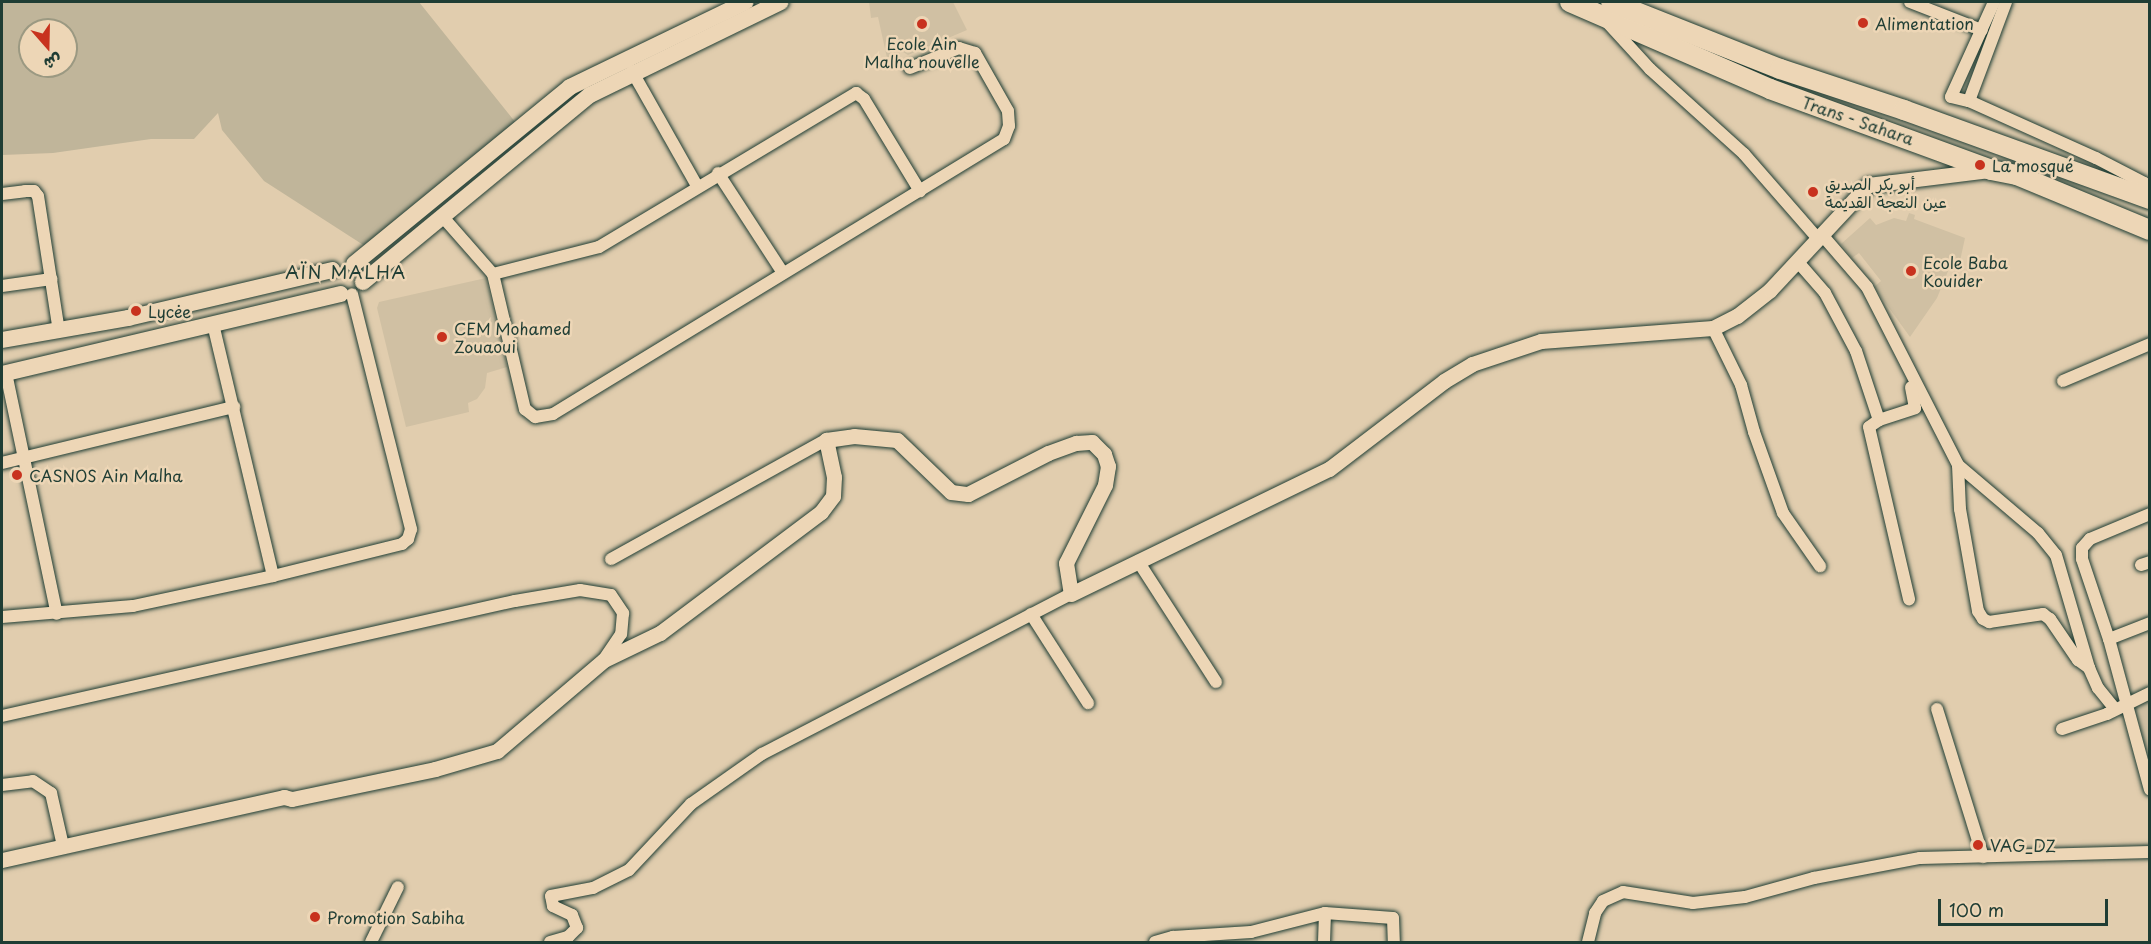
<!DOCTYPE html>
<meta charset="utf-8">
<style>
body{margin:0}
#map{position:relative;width:2151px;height:944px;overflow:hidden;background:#e1cdae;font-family:"Playpen Sans","Playpen Sans Arabic",sans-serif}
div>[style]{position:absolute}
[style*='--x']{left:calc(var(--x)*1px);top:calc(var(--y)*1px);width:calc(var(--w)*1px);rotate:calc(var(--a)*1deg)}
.built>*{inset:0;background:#d0c0a3}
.green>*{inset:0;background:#c0b59a}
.roads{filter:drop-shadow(0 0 2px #1f3d34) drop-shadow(0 0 2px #1f3d34)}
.minor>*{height:12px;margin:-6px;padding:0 6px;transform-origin:6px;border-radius:6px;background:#edd6b6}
.tertiary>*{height:15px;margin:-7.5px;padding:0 7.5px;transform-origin:7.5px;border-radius:7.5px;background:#edd6b6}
.secondary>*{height:16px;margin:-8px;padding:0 8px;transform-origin:8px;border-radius:8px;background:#edd6b6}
.trunk>*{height:20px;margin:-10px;padding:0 10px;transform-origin:10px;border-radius:10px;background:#edd6b6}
.dots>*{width:16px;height:16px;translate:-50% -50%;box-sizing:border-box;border:3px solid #edd6b6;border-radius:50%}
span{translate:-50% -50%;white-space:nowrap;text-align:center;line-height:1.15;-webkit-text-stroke:5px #edd6b6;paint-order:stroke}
.poi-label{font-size:16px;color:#1f3d34}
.left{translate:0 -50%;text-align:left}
.street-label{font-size:16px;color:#1f3d34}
.neighbourhood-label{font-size:18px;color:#1f3d34;letter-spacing:1.5px}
.frame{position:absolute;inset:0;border:3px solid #1f3d34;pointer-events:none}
.north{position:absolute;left:18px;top:18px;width:60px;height:60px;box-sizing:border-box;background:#edd6b6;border:2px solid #9b9982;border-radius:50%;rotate:160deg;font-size:16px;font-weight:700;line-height:24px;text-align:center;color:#1f3d34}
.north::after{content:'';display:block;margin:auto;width:21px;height:27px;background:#c8321e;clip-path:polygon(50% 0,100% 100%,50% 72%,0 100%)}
.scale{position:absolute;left:1938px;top:899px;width:170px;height:27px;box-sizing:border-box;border:3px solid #1f3d34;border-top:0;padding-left:8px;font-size:18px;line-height:21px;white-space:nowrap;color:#1f3d34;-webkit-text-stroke:4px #edd6b6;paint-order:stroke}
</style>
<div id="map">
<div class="built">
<i style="clip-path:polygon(869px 2px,953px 2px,967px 30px,908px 55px,903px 52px,887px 58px,878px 17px,871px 18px)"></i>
<i style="clip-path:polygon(1909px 213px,1915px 215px,1914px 219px,1965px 238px,1960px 261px,1953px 259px,1937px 298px,1910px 337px,1874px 287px,1881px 281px,1859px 253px,1852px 258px,1841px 244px,1870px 218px,1876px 225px,1894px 218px,1906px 221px)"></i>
<i style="clip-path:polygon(486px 278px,507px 367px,487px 373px,485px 388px,477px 399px,468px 403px,469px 412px,406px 427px,377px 308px,379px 302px)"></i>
<i style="clip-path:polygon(2149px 700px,2149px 763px,2134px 706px)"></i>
</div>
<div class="green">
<i style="clip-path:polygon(evenodd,2px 2px,419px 2px,516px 123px,368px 248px,264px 181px,222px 130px,218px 113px,194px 139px,151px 139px,53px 153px,2px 155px,2px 2px,30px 30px,66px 30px,66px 66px,30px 66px,30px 30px)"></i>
</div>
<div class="roads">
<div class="minor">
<i style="--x:1910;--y:2;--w:77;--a:21.3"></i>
<i style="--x:1994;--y:2;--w:104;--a:114.4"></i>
<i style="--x:1951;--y:97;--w:18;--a:13"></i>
<i style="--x:1969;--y:101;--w:139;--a:24.2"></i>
<i style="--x:2096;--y:158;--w:54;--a:27.5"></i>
<i style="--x:2144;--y:183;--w:10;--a:53"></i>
<i style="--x:1607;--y:22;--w:64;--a:47.5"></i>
<i style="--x:1650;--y:69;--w:127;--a:42.1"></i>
<i style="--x:1744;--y:154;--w:114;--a:48.9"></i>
<i style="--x:632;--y:71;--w:132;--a:60.5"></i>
<i style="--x:1969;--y:101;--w:106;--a:-69.5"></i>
<i style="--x:718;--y:173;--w:119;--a:57"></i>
<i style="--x:2;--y:194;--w:23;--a:-7"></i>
<i style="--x:25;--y:191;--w:9;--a:0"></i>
<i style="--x:34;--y:191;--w:6;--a:51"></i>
<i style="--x:38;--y:196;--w:137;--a:81.2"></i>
<i style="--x:442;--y:216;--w:77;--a:48.7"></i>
<i style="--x:493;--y:274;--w:139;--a:76.7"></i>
<i style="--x:525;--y:409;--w:13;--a:39"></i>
<i style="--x:535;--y:417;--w:18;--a:-9"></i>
<i style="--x:553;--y:414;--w:528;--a:-31.37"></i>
<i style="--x:1004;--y:139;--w:14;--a:-69"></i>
<i style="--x:1009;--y:126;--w:15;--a:-94"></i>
<i style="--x:1008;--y:111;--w:67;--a:-119.6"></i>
<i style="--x:975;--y:53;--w:17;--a:-163"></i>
<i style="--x:959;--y:48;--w:53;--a:157.8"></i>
<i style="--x:1823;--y:236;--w:67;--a:49.2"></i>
<i style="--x:1867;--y:287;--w:200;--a:62.9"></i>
<i style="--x:1958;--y:465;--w:105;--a:40.4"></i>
<i style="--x:2038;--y:533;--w:28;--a:51"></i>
<i style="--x:2056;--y:555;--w:118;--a:73.7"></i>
<i style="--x:2089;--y:668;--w:22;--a:66"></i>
<i style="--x:2098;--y:688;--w:27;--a:51"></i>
<i style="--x:1798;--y:262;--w:41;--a:48.9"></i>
<i style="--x:1825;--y:293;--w:66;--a:61.9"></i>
<i style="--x:1856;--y:351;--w:73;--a:71.6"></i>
<i style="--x:1879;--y:420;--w:12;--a:145"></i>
<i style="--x:1869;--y:427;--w:177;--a:76.9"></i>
<i style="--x:493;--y:274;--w:109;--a:-14.3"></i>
<i style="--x:599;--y:247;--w:300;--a:-30.9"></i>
<i style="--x:856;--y:93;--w:10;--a:37"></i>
<i style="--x:864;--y:99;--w:108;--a:58.7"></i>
<i style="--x:2;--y:286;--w:50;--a:-8"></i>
<i style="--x:213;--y:324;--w:259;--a:76.6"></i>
<i style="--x:1713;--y:328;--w:64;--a:63.8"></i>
<i style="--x:1741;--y:385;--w:49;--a:74.5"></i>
<i style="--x:1754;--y:432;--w:86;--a:70.3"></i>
<i style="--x:1783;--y:513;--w:65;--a:55.1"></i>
<i style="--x:6;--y:373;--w:246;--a:78.1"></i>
<i style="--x:2063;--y:381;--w:95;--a:-23"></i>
<i style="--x:1879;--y:420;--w:38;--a:-18"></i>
<i style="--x:1915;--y:408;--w:21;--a:-101"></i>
<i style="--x:2;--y:463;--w:239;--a:-13.6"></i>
<i style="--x:1958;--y:465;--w:44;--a:87.4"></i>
<i style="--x:1960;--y:509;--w:104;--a:80"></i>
<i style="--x:1978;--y:611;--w:9;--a:58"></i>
<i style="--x:1983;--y:619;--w:7;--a:27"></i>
<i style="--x:1989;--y:622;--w:55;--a:-8.4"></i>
<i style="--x:2043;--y:614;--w:9;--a:36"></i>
<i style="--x:2050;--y:619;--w:50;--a:55.7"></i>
<i style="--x:2078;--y:660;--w:14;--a:36"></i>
<i style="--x:2150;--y:514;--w:65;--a:157.4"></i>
<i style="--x:2090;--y:539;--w:12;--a:132"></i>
<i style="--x:2082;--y:548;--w:11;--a:90"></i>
<i style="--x:2082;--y:559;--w:84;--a:71.4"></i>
<i style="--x:2109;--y:639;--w:156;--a:74.8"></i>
<i style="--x:611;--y:559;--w:246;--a:-29"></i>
<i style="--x:1138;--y:561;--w:144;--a:57.2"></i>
<i style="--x:2141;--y:565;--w:9;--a:-18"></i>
<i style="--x:1031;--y:614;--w:106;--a:57.4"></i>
<i style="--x:2;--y:617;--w:131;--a:-4.8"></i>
<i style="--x:133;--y:606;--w:143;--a:-12.1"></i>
<i style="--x:273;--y:576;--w:133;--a:-13.9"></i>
<i style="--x:402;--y:544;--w:8;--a:-40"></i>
<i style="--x:408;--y:539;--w:10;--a:-73"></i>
<i style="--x:411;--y:529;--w:242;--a:-104.1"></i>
<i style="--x:2109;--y:639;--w:44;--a:-21.3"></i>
<i style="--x:1937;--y:709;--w:155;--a:72.7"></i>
<i style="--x:2;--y:716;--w:526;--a:-12.64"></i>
<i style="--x:515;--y:601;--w:66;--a:-9.6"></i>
<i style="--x:580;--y:590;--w:31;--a:9"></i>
<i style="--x:611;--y:595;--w:22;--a:56"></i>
<i style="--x:623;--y:613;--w:21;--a:95"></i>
<i style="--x:621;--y:634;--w:30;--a:124"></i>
<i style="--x:2062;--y:729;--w:47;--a:-18.4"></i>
<i style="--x:2107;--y:714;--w:48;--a:-26"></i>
<i style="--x:2;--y:785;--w:31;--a:-7"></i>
<i style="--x:33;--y:781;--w:22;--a:34"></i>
<i style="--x:51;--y:793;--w:54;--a:77.2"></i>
<i style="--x:371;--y:942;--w:61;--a:-63.9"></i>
<i style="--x:550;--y:942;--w:19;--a:-16"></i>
<i style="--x:568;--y:937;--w:13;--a:-45"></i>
<i style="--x:577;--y:928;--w:14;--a:-111"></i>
<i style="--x:572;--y:915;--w:21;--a:-155"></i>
<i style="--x:553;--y:906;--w:10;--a:-101"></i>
<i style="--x:551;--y:896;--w:43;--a:-10.8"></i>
<i style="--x:593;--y:888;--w:40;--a:-26.6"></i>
<i style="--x:629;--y:870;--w:91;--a:-46.8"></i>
<i style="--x:691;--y:804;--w:87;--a:-35.2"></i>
<i style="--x:762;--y:754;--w:348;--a:-27.4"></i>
<i style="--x:1155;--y:942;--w:19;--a:-16"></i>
<i style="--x:1173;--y:937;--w:78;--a:-3.7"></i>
<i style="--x:1251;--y:932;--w:76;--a:-14.4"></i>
<i style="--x:1324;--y:942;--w:29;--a:-88"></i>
<i style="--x:1325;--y:913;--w:68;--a:4.2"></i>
<i style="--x:1393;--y:918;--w:24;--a:88"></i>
<i style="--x:1588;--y:942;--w:30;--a:-76"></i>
<i style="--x:1595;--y:913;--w:14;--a:-56"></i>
<i style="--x:1603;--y:901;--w:22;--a:-24"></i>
<i style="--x:1623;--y:892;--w:71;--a:8.9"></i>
<i style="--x:1693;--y:903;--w:52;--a:-6.6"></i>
<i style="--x:1745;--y:897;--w:72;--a:-15.4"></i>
<i style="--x:1814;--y:878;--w:108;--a:-10.7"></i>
<i style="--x:1920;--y:858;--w:230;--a:-1.5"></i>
</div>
<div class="tertiary">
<i style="--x:2;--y:860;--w:289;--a:-12.6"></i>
<i style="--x:284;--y:797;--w:8;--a:14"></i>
<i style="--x:292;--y:799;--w:146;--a:-11.8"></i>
<i style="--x:435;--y:769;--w:65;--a:-16.2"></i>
<i style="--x:497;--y:751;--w:140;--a:-40.4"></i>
<i style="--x:604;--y:660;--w:62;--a:-25.7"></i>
<i style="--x:660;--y:633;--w:201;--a:-36.9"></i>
<i style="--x:821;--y:512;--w:20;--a:-53"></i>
<i style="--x:833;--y:496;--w:19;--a:-87"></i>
<i style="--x:834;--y:477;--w:38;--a:-102"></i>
<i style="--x:826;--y:440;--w:28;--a:-8"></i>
<i style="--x:854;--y:436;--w:43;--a:5.3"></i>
<i style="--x:897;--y:440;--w:75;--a:43.9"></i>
<i style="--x:951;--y:492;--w:17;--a:7"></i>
<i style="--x:968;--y:494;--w:90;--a:-27.1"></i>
<i style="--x:1048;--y:453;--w:30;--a:-20"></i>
<i style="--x:1076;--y:443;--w:16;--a:-4"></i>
<i style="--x:1092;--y:442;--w:17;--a:45"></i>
<i style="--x:1104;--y:454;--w:13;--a:72"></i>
<i style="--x:1108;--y:466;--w:19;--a:99"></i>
<i style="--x:1105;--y:485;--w:87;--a:116.6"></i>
<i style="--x:1066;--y:563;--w:31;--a:81"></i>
<i style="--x:1071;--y:594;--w:287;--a:-25.9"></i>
<i style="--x:1329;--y:469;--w:145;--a:-37.4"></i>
<i style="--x:1444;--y:381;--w:33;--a:-31"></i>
<i style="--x:1472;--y:364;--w:73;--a:-18.4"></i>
<i style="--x:1541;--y:341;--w:172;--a:-4.3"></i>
<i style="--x:1713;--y:328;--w:27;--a:-27"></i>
<i style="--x:1737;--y:316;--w:42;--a:-38.2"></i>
<i style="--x:1770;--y:290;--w:144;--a:-47"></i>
<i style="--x:1868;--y:185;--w:124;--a:-7"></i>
</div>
<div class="secondary">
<i style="--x:354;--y:264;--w:279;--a:-39.3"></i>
<i style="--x:570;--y:87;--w:195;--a:-25.8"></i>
<i style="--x:363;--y:282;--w:294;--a:-39.5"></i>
<i style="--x:590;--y:95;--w:212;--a:-26"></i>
<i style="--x:2;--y:340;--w:128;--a:-9.9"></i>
<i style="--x:128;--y:318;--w:210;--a:-13.2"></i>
<i style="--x:2;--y:374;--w:348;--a:-13.3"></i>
</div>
<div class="trunk">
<i style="--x:1570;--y:2;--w:218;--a:23.5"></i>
<i style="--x:1770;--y:89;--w:235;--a:20.1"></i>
<i style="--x:1991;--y:170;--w:26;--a:11"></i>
<i style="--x:2017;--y:175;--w:144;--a:22.5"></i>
<i style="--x:1611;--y:2;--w:182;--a:21.6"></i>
<i style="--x:1780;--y:69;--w:131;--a:18.3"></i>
<i style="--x:1904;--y:110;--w:262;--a:19.9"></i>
</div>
</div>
<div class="dots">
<i style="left:1863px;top:23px;background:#c8321e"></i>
<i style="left:922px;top:24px;background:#c8321e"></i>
<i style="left:1980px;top:165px;background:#c8321e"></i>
<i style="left:1813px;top:192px;background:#c8321e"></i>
<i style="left:1911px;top:271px;background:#c8321e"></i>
<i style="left:136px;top:311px;background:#c8321e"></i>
<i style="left:442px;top:337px;background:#c8321e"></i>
<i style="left:17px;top:475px;background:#c8321e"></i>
<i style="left:1978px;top:845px;background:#c8321e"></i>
<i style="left:315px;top:917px;background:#c8321e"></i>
</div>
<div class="poi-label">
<span class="left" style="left:1875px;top:23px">Alimentation</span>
<span style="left:922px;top:52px">Ecole Ain<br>Malha nouvelle</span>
<span class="left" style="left:1992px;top:165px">La mosqué</span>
<span class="left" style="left:1825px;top:192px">أبو بكر الصديق<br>عين النعجة القديمة</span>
<span class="left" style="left:1923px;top:271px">Ecole Baba<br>Kouider</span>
<span class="left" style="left:148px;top:311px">Lycėe</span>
<span class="left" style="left:454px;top:337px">CEM Mohamed<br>Zouaoui</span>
<span class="left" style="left:29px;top:475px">CASNOS Ain Malha</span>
<span class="left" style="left:1990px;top:845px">VAG_DZ</span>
<span class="left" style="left:327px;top:917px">Promotion Sabiha</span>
</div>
<div class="street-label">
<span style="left:1858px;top:120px;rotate:19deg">Trans - Sahara</span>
</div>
<div class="neighbourhood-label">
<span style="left:346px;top:272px">AÏN MALHA</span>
</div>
<div class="frame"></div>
<div class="north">ش</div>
<div class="scale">100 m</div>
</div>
